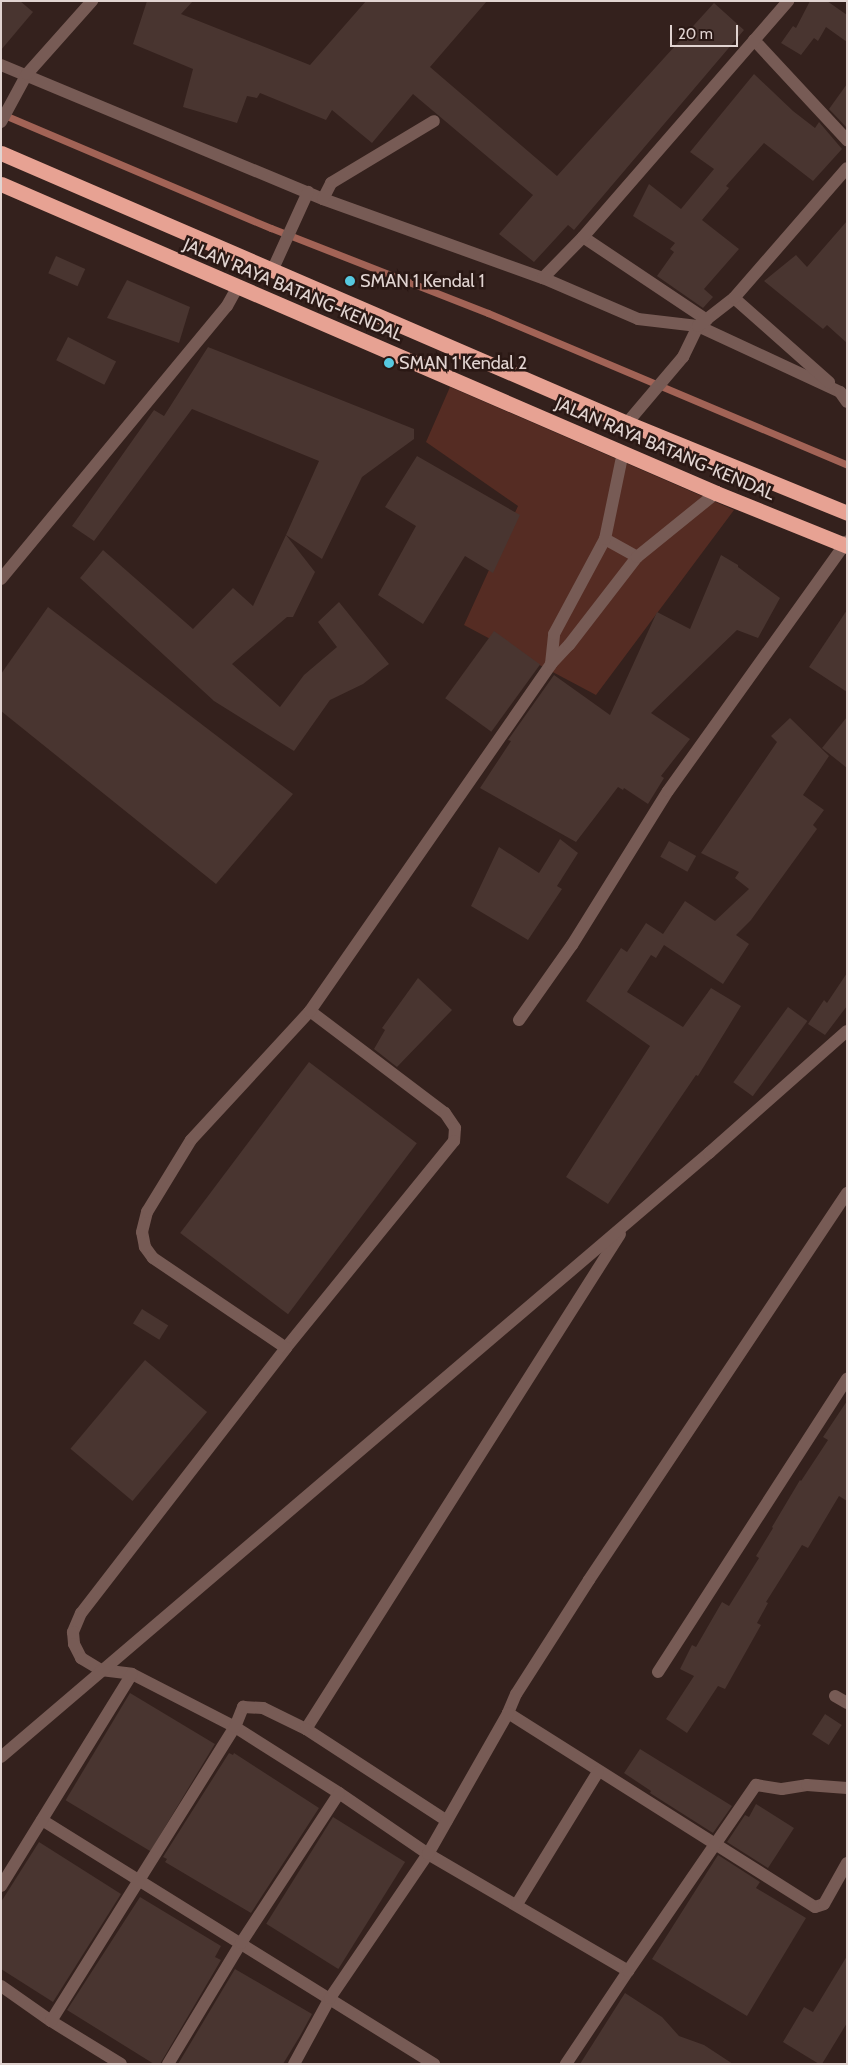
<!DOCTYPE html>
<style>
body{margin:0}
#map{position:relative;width:848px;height:2065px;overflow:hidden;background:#34211d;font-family:Cabin,sans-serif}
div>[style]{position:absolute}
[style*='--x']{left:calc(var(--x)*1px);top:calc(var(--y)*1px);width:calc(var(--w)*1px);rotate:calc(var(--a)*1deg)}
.green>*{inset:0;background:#552c23}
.stream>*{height:7px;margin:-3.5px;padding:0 3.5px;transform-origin:3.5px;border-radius:3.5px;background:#a26356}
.building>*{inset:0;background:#493530;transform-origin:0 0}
.minor>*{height:12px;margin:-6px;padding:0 6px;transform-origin:6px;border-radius:6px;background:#775b55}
.highway>*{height:15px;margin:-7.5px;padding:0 7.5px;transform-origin:7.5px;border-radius:7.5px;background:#e7a293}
.dots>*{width:14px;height:14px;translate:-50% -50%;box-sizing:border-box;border:2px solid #2a1814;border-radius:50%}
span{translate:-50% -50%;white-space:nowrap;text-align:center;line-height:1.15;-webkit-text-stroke:5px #2a1814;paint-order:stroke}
.poi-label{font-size:18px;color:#e1d4d1}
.left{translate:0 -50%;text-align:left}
.street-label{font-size:18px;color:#e1d4d1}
.frame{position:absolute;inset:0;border:2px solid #e1d4d1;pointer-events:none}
.scale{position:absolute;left:670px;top:25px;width:68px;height:22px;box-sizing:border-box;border:2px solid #e1d4d1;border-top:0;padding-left:6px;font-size:15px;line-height:18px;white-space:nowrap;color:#e1d4d1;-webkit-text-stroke:4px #2a1814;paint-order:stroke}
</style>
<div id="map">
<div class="green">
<i style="clip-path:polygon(450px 387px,734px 510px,596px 695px,464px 625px,518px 506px,426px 442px)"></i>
</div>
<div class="stream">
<i style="--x:2;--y:114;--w:292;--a:23"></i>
<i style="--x:271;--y:228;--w:233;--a:21.4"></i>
<i style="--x:488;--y:313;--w:390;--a:22.9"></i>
</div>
<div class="building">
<i style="clip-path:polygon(1px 1px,20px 1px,33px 12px,1px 50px)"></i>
<i style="clip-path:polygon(147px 1px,193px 1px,181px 14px,310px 65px,366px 1px,487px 1px,430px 67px,557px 176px,714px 3px,744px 30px,574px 230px,568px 225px,534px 262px,499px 234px,533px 195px,413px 94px,372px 143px,332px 110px,326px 120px,260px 93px,257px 98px,247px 96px,237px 123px,183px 107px,193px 69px,133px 44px)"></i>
<i style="clip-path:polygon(810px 1px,827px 1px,847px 15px,847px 42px,826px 27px,818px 41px,814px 38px,801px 55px,781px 43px,793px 26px,796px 28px)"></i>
<i style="clip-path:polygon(754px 74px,793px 111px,815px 128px,819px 122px,842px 149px,813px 181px,764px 143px,726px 186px,729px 188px,702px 220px,739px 249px,704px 289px,713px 297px,703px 308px,657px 276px,674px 252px,670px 249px,675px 243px,633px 216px,649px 184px,681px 209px,714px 169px,690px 152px)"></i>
<i style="clip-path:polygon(847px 84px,847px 128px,829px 109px)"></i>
<i style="clip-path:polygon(847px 221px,847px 343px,827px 325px,823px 329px,764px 281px,796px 255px,807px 267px)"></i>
<i style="left:56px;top:256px;width:32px;height:19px;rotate:24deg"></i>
<i style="clip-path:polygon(127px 280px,190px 307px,179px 343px,107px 318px)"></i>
<i style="left:68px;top:337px;width:54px;height:26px;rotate:27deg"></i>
<i style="clip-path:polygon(208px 347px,414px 429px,414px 439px,362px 477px,322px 559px,286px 535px,319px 461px,192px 409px,94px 541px,72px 526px,154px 410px,164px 416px)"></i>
<i style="clip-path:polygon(417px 456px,520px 515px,493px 573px,465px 556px,423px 624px,378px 595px,416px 526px,385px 507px)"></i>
<i style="clip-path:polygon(286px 535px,315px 572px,293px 617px,287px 617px,232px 664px,280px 707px,304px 675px,337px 647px,318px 622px,339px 602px,389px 664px,363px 684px,330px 700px,294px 751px,214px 701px,80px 578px,103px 550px,193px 629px,233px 588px,253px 606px)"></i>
<i style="clip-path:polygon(721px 555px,738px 565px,738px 567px,780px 598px,758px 638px,737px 630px,651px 713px,690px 739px,661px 776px,664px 778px,648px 804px,624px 788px,623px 790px,618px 787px,576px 842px,480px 788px,511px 741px,508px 740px,554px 675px,610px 715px,657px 612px,690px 629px)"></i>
<i style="clip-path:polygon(48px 607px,293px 794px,216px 884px,1px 711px,1px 674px)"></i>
<i style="clip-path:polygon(847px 610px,847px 692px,809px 667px)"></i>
<i style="left:494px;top:631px;width:57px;height:83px;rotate:36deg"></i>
<i style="clip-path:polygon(847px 717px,847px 768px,822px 748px)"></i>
<i style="clip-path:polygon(790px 718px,829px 756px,803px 795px,824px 810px,813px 825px,817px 829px,751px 920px,736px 935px,749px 944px,723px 984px,664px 945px,656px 958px,651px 955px,627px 992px,683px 1027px,711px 988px,741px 1006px,698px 1076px,696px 1075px,608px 1204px,566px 1177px,650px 1046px,586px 1001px,621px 948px,627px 952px,646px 923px,663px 934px,685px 901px,715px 921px,749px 889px,735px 878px,739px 872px,701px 853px,777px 742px,771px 736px)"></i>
<i style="clip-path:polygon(560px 839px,578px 853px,557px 886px,562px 889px,528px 940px,471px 906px,499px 847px,539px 873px)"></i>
<i style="left:669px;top:841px;width:31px;height:18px;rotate:29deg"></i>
<i style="clip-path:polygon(847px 973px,847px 1006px,825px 1035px,808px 1024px,824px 1000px,827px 1003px)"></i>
<i style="clip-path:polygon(418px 978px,452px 1010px,397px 1067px,374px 1049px,385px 1030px,382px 1028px)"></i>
<i style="left:788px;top:1007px;width:24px;height:93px;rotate:36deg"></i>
<i style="left:309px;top:1062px;width:135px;height:214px;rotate:37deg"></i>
<i style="left:142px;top:1309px;width:31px;height:17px;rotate:32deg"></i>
<i style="left:145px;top:1360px;width:81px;height:116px;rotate:40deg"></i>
<i style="clip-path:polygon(847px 1401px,847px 1501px,839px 1496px,808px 1548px,802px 1545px,766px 1602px,768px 1603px,757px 1623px,761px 1625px,725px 1689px,718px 1686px,687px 1733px,666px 1719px,694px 1676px,680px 1669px,692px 1645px,696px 1647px,722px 1602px,729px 1606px,759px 1558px,756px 1556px,773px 1528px,772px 1527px,800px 1480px,801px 1481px,828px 1440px,823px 1437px)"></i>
<i style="left:130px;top:1693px;width:99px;height:125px;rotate:31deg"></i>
<i style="left:825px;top:1714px;width:20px;height:24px;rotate:33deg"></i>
<i style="clip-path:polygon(640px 1749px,732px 1806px,713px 1833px,650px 1793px,651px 1791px,624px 1773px)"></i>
<i style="clip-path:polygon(229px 1753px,233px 1755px,234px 1753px,319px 1808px,251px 1913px,165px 1862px,167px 1859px,163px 1857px)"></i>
<i style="clip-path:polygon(756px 1804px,794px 1828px,768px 1868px,727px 1842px,745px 1815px,749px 1817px)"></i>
<i style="left:333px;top:1817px;width:85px;height:126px;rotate:32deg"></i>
<i style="clip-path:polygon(39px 1842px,121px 1894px,53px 2002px,1px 1969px,1px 1902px)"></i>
<i style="clip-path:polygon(718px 1855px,760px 1882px,756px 1888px,806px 1918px,747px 2016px,652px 1959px)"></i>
<i style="clip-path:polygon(140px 1897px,221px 1946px,215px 1957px,221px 1960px,160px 2064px,154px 2064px,67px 2010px)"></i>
<i style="clip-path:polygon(847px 1956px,847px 2023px,822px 2064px,819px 2064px,783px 2042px,804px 2007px,813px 2012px)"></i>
<i style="clip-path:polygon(235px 1969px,312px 2014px,300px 2036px,283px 2064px,178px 2064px)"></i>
<i style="clip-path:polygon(625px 1993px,662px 2017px,679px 2036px,704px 2045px,733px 2064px,580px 2064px)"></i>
</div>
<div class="minor">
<i style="--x:754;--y:40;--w:137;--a:47.1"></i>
<i style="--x:1;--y:65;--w:349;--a:22.6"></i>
<i style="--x:323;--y:199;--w:234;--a:19.8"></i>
<i style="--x:543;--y:278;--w:103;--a:23.3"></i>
<i style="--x:638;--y:319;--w:60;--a:6.7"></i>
<i style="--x:698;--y:326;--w:157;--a:24.9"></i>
<i style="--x:840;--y:392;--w:12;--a:55"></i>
<i style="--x:1;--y:122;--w:55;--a:-61.6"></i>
<i style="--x:27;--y:74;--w:98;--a:-48.3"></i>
<i style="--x:323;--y:199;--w:18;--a:-63"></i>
<i style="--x:331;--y:183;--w:120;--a:-31"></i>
<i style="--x:583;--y:237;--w:149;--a:33.8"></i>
<i style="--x:272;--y:271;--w:87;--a:-65.5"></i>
<i style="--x:543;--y:278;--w:57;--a:-45.7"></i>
<i style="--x:583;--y:237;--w:313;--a:-49"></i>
<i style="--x:734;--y:298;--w:127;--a:41.5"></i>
<i style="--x:627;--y:423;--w:87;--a:-49.7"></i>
<i style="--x:683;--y:357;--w:34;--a:-64"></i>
<i style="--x:698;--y:326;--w:46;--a:-37.9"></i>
<i style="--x:734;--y:298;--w:172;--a:-49"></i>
<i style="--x:605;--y:539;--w:37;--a:29"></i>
<i style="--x:1;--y:579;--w:354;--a:-50.4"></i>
<i style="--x:227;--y:306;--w:23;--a:-61"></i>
<i style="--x:551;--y:664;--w:30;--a:-84"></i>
<i style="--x:554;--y:634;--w:108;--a:-61.8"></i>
<i style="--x:605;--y:539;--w:89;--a:-78.3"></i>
<i style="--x:310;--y:1011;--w:169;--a:37.1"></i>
<i style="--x:445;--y:1113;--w:18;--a:56"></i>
<i style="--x:455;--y:1128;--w:13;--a:94"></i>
<i style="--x:454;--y:1141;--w:267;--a:129.1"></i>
<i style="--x:286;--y:1348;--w:335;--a:127.7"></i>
<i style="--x:81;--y:1613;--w:21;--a:113"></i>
<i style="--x:73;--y:1632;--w:12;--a:85"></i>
<i style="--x:74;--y:1644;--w:16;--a:63"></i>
<i style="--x:81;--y:1658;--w:23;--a:31"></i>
<i style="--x:101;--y:1670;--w:31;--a:7"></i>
<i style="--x:132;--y:1674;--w:116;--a:27.2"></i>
<i style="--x:235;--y:1727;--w:123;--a:32.4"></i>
<i style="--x:339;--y:1793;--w:108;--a:34.4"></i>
<i style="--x:428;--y:1854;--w:232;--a:30.3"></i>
<i style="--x:628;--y:1971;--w:112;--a:123.7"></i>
<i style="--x:519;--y:1020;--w:92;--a:-54.8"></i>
<i style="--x:572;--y:945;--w:181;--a:-58.1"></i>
<i style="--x:668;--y:791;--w:307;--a:-54.4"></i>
<i style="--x:847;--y:1193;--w:465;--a:123.7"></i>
<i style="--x:589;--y:1580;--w:135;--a:122.6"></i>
<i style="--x:516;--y:1694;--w:21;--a:113"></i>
<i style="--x:508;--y:1713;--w:363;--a:32.3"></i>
<i style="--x:815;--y:1907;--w:9;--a:-18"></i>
<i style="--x:824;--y:1904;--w:47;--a:-60.7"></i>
<i style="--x:286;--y:1348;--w:161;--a:-145.9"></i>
<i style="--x:153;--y:1258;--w:14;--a:-126"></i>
<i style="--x:145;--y:1247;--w:15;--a:-101"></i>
<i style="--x:142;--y:1232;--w:21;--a:-76"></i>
<i style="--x:147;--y:1212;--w:84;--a:-58.6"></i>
<i style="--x:191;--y:1140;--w:176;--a:-47.3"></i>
<i style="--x:310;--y:1011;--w:422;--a:-55.2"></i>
<i style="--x:551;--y:664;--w:26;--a:-47"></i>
<i style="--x:569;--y:645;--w:111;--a:-52.3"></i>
<i style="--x:637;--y:557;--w:102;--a:-39"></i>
<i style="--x:658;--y:1672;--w:349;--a:-57.2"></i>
<i style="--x:835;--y:1696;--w:14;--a:30"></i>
<i style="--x:306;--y:1729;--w:586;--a:-57.61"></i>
<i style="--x:1;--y:1757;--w:931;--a:-40.47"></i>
<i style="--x:709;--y:1153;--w:184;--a:-41.5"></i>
<i style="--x:42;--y:1820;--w:462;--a:31.9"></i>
<i style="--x:1;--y:1886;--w:249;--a:-58.3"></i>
<i style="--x:517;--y:1904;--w:155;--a:-58.5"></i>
<i style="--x:628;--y:1971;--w:226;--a:-55.5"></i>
<i style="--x:756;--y:1785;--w:26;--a:9"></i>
<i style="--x:782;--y:1789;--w:25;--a:-9"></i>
<i style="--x:807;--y:1785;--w:40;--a:4.3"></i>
<i style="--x:1;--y:1986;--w:61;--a:35"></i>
<i style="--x:51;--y:2021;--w:82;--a:31.6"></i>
<i style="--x:51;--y:2021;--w:347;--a:-58"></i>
<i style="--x:235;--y:1727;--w:22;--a:-68"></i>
<i style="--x:243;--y:1707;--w:20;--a:3"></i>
<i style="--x:263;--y:1708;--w:48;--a:26"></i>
<i style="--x:306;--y:1729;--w:168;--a:33.1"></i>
<i style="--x:168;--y:2064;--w:141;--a:-58.9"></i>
<i style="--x:241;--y:1943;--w:179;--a:-56.8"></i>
<i style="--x:294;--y:2064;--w:75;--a:-61.4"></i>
<i style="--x:330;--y:1998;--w:174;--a:-55.8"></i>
<i style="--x:428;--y:1854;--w:162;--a:-60.4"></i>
</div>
<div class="highway">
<i style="--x:1;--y:153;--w:682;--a:23.33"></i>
<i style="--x:627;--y:423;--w:238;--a:22.2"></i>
<i style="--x:1;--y:184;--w:779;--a:23.37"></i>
<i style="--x:716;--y:493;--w:141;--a:22"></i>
</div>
<div class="dots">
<i style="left:350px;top:281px;background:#56c9e0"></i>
<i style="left:389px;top:363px;background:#56c9e0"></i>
</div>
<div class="poi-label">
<span class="left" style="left:360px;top:281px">SMAN 1 Kendal 1</span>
<span class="left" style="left:399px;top:363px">SMAN 1 Kendal 2</span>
</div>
<div class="street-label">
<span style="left:293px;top:290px;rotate:23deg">JALAN RAYA BATANG-KENDAL</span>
<span style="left:665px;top:449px;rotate:23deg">JALAN RAYA BATANG-KENDAL</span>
</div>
<div class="frame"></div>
<div class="scale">20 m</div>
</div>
